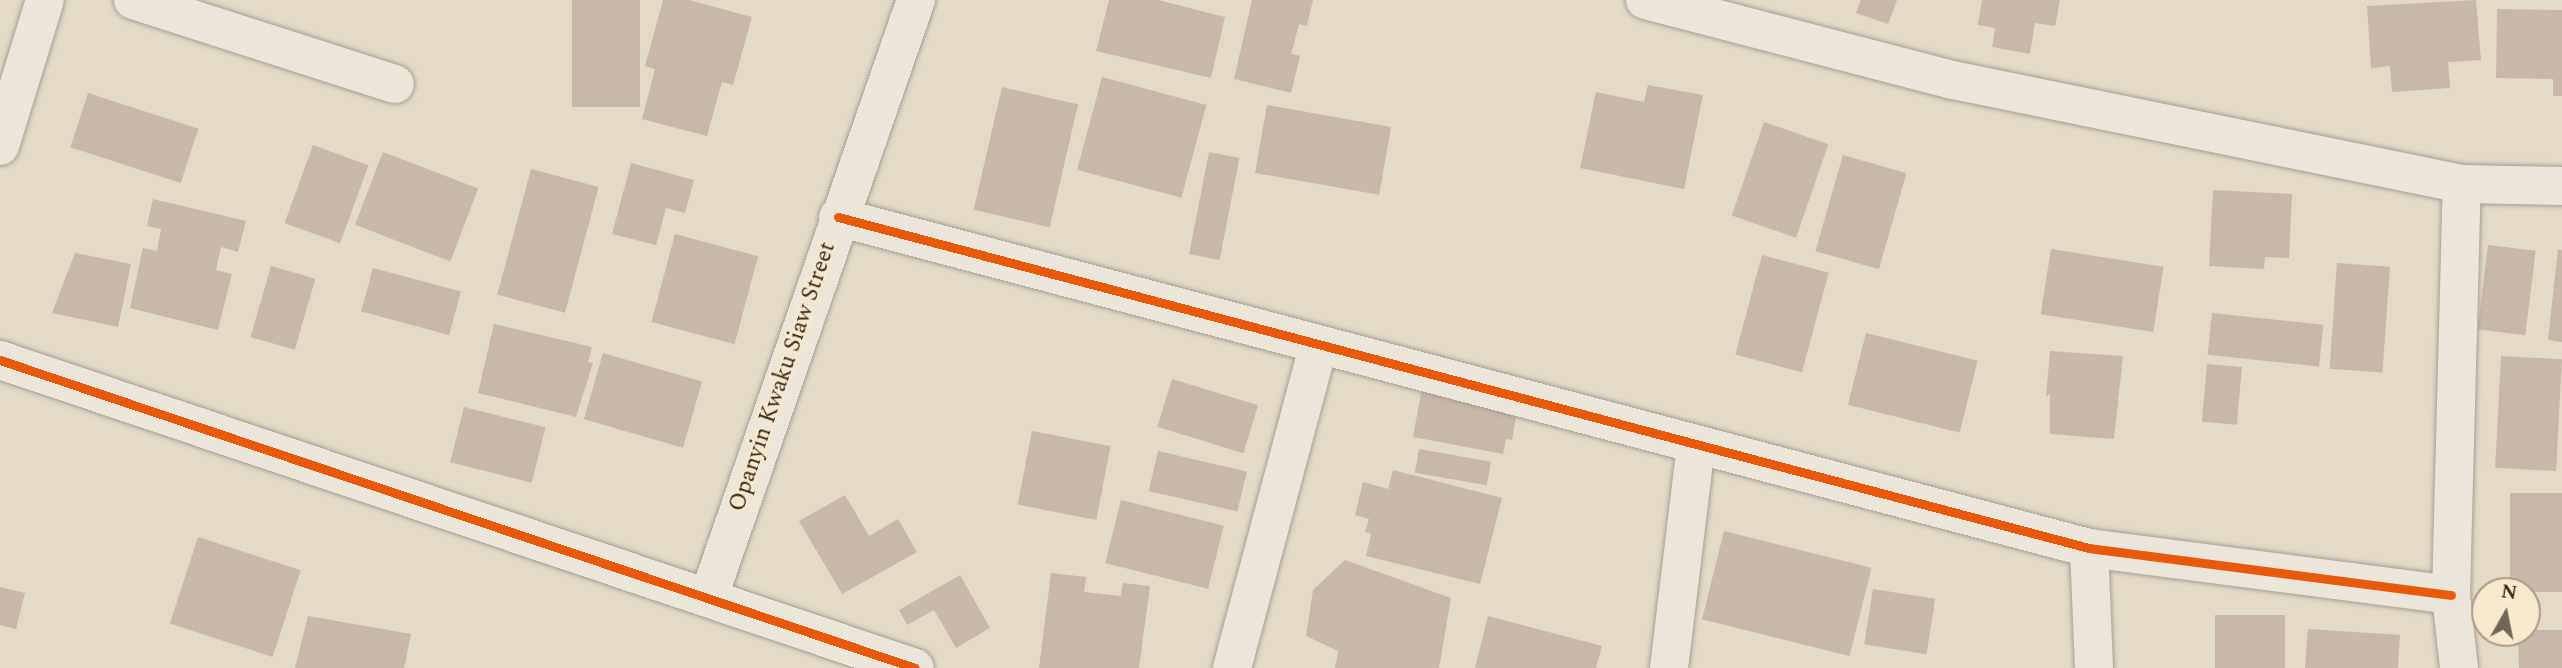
<!DOCTYPE html>
<style>
body{margin:0}
#map{position:relative;width:2562px;height:668px;overflow:hidden;background:#e3dac8;font-family:Spectral,serif}
div>[style]{position:absolute}
[style*='--x']{left:calc(var(--x)*1px);top:calc(var(--y)*1px);width:calc(var(--w)*1px);rotate:calc(var(--a)*1deg)}
.building>*{inset:0;background:#c7b8a9;transform-origin:0 0}
.roads{filter:drop-shadow(0 0 2px #a79f92) drop-shadow(0 0 2px #a79f92)}
.minor>*{height:38px;margin:-19px;padding:0 19px;transform-origin:19px;border-radius:19px;background:#ebe5da}
.cycleway>*{height:9px;margin:-4.5px;padding:0 4.5px;transform-origin:4.5px;border-radius:4.5px;background:#e8590c}
span{translate:-50% -50%;white-space:nowrap;text-align:center;line-height:1.15;-webkit-text-stroke:5px #f6e9cd;paint-order:stroke}
.street-label{font-size:23px;color:#35271b}
.north{position:absolute;left:2471px;top:577px;width:70px;height:70px;box-sizing:border-box;background:#f6e9cd;border:2px solid #a99b86;border-radius:50%;rotate:9deg;font-size:19px;font-weight:700;line-height:28px;text-align:center;color:#35271b}
.north::after{content:'';display:block;margin:auto;width:24px;height:32px;background:#726658;clip-path:polygon(50% 0,100% 100%,50% 72%,0 100%)}
</style>
<div id="map">
<div class="building">
<i style="left:572px;top:0;width:68px;height:107px"></i>
<i style="clip-path:polygon(663px 0,689px 0,752px 17px,733px 85px,722px 82px,707px 136px,642px 119px,655px 69px,645px 66px)"></i>
<i style="clip-path:polygon(1109px 0,1158px 0,1225px 17px,1211px 78px,1096px 51px)"></i>
<i style="clip-path:polygon(1252px 0,1313px 0,1307px 26px,1299px 24px,1291px 54px,1300px 56px,1291px 93px,1234px 79px)"></i>
<i style="clip-path:polygon(1861px 0,1897px 0,1888px 24px,1856px 13px)"></i>
<i style="clip-path:polygon(1982px 0,2060px 0,2055px 26px,2035px 23px,2030px 54px,1992px 47px,1995px 28px,1978px 25px)"></i>
<i style="clip-path:polygon(2476px 0,2481px 60px,2448px 62px,2450px 88px,2392px 92px,2390px 66px,2371px 68px,2367px 6px)"></i>
<i style="clip-path:polygon(2497px 9px,2562px 10px,2562px 96px,2553px 96px,2553px 79px,2496px 78px)"></i>
<i style="left:1102px;top:77px;width:108px;height:96px;rotate:15deg"></i>
<i style="clip-path:polygon(1648px 85px,1703px 95px,1684px 189px,1580px 168px,1596px 92px,1644px 102px)"></i>
<i style="left:1002px;top:87px;width:78px;height:126px;rotate:13deg"></i>
<i style="left:88px;top:93px;width:116px;height:57px;rotate:18deg"></i>
<i style="left:1267px;top:105px;width:126px;height:69px;rotate:10deg"></i>
<i style="left:1764px;top:122px;width:68px;height:99px;rotate:19deg"></i>
<i style="left:313px;top:145px;width:59px;height:83px;rotate:20deg"></i>
<i style="left:383px;top:152px;width:102px;height:78px;rotate:21deg"></i>
<i style="left:1209px;top:152px;width:31px;height:104px;rotate:11deg"></i>
<i style="left:1843px;top:155px;width:66px;height:100px;rotate:16deg"></i>
<i style="clip-path:polygon(631px 163px,694px 180px,685px 213px,666px 208px,656px 245px,612px 234px)"></i>
<i style="left:531px;top:169px;width:70px;height:130px;rotate:15deg"></i>
<i style="clip-path:polygon(2213px 190px,2292px 194px,2289px 258px,2265px 257px,2264px 269px,2209px 266px)"></i>
<i style="clip-path:polygon(153px 199px,246px 221px,238px 252px,221px 247px,216px 270px,232px 274px,218px 330px,130px 308px,143px 248px,157px 251px,161px 229px,147px 226px)"></i>
<i style="left:675px;top:234px;width:86px;height:91px;rotate:15deg"></i>
<i style="left:2488px;top:245px;width:48px;height:85px;rotate:7deg"></i>
<i style="left:2051px;top:249px;width:114px;height:66px;rotate:9deg"></i>
<i style="clip-path:polygon(2558px 249px,2562px 250px,2562px 342px,2548px 340px)"></i>
<i style="clip-path:polygon(75px 253px,131px 264px,118px 327px,52px 313px)"></i>
<i style="left:1762px;top:255px;width:69px;height:103px;rotate:15deg"></i>
<i style="left:2337px;top:263px;width:53px;height:106px;rotate:4deg"></i>
<i style="left:271px;top:266px;width:46px;height:74px;rotate:16deg"></i>
<i style="left:373px;top:268px;width:91px;height:45px;rotate:15deg"></i>
<i style="left:2212px;top:313px;width:112px;height:42px;rotate:6deg"></i>
<i style="clip-path:polygon(494px 324px,592px 347px,588px 362px,593px 363px,576px 417px,478px 393px)"></i>
<i style="left:1866px;top:333px;width:115px;height:74px;rotate:14deg"></i>
<i style="clip-path:polygon(2050px 351px,2123px 356px,2114px 439px,2050px 434px,2050px 394px,2046px 397px)"></i>
<i style="left:603px;top:353px;width:103px;height:69px;rotate:16deg"></i>
<i style="left:2501px;top:356px;width:61px;height:112px;rotate:3deg"></i>
<i style="left:2207px;top:364px;width:35px;height:58px;rotate:5deg"></i>
<i style="left:1172px;top:379px;width:90px;height:50px;rotate:17deg"></i>
<i style="clip-path:polygon(1423px 382px,1519px 400px,1512px 440px,1506px 439px,1503px 454px,1413px 437px)"></i>
<i style="left:464px;top:407px;width:84px;height:57px;rotate:14deg"></i>
<i style="left:1032px;top:431px;width:80px;height:75px;rotate:11deg"></i>
<i style="left:1419px;top:449px;width:73px;height:24px;rotate:10deg"></i>
<i style="left:1158px;top:451px;width:91px;height:41px;rotate:13deg"></i>
<i style="clip-path:polygon(1393px 470px,1502px 498px,1480px 584px,1366px 556px,1371px 534px,1365px 532px,1369px 519px,1355px 515px,1363px 482px,1388px 489px)"></i>
<i style="left:2562px;top:493px;width:99px;height:52px;rotate:90deg"></i>
<i style="clip-path:polygon(845px 495px,869px 536px,898px 519px,917px 552px,842px 594px,799px 521px)"></i>
<i style="left:1121px;top:500px;width:106px;height:65px;rotate:14deg"></i>
<i style="left:1724px;top:531px;width:152px;height:91px;rotate:14deg"></i>
<i style="left:198px;top:537px;width:108px;height:91px;rotate:18deg"></i>
<i style="clip-path:polygon(1345px 560px,1451px 598px,1439px 668px,1335px 668px,1338px 651px,1306px 636px,1313px 590px)"></i>
<i style="clip-path:polygon(1051px 573px,1086px 577px,1084px 592px,1121px 596px,1123px 583px,1150px 586px,1139px 668px,1039px 668px)"></i>
<i style="clip-path:polygon(960px 575px,990px 628px,956px 648px,934px 610px,907px 625px,899px 610px)"></i>
<i style="clip-path:polygon(0 587px,25px 593px,16px 629px,0 625px)"></i>
<i style="left:1873px;top:589px;width:63px;height:56px;rotate:9deg"></i>
<i style="left:2215px;top:615px;width:70px;height:53px"></i>
<i style="clip-path:polygon(308px 616px,411px 634px,404px 668px,295px 668px)"></i>
<i style="clip-path:polygon(1488px 616px,1602px 646px,1596px 668px,1475px 668px)"></i>
<i style="clip-path:polygon(2308px 629px,2400px 635px,2398px 668px,2305px 668px)"></i>
<i style="clip-path:polygon(2527px 630px,2562px 630px,2562px 668px,2519px 668px,2518px 633px)"></i>
</div>
<div class="roads">
<div class="minor">
<i style="--x:133;--y:0;--w:275;--a:17.8"></i>
<i style="--x:1645;--y:0;--w:318;--a:14.6"></i>
<i style="--x:1953;--y:80;--w:520;--a:11.55"></i>
<i style="--x:2462;--y:184;--w:100;--a:1.1"></i>
<i style="--x:0;--y:146;--w:153;--a:-72.9"></i>
<i style="--x:838;--y:217;--w:1294;--a:14.82"></i>
<i style="--x:2089;--y:548;--w:365;--a:7.4"></i>
<i style="--x:0;--y:360;--w:965;--a:18.6"></i>
<i style="--x:2089;--y:548;--w:120;--a:87.6"></i>
<i style="--x:709;--y:596;--w:631;--a:-70.85"></i>
<i style="--x:1232;--y:668;--w:335;--a:-75"></i>
<i style="--x:1669;--y:668;--w:225;--a:-83.1"></i>
<i style="--x:2459;--y:668;--w:73;--a:-96.3"></i>
<i style="--x:2451;--y:595;--w:411;--a:-88.5"></i>
</div>
</div>
<div class="cycleway">
<i style="--x:838;--y:217;--w:1294;--a:14.82"></i>
<i style="--x:2089;--y:548;--w:365;--a:7.4"></i>
<i style="--x:0;--y:360;--w:965;--a:18.6"></i>
</div>
<div class="street-label">
<span style="left:783px;top:377px;rotate:-71deg">Opanyin Kwaku Siaw Street</span>
</div>
<div class="north">N</div>
</div>
